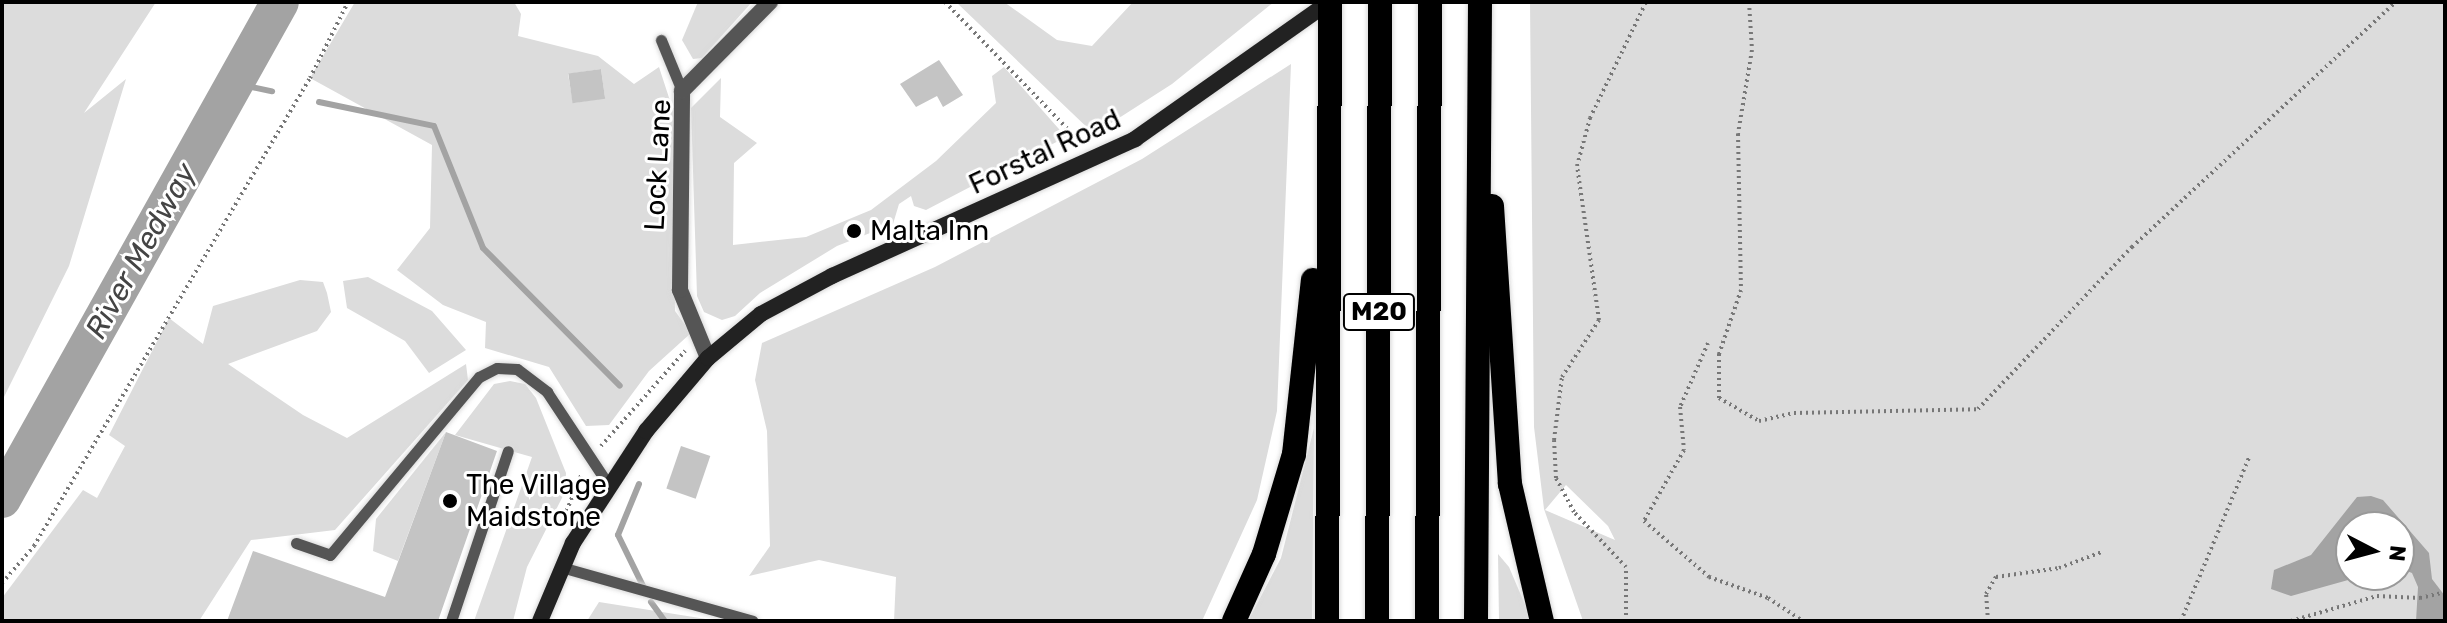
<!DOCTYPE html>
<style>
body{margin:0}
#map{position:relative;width:2447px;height:623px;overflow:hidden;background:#fff;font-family:Rubik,sans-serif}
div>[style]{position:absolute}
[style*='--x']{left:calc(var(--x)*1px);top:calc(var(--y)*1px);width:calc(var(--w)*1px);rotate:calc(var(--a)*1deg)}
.green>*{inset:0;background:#dcdcdc}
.water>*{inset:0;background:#a3a3a3}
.stream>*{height:6px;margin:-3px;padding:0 3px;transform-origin:3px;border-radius:3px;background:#a3a3a3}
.river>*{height:38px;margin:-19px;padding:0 19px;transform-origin:19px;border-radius:19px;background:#a3a3a3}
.building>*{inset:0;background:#c4c4c4;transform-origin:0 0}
.path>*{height:4px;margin-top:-2px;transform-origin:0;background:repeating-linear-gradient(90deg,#777 0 2px,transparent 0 6px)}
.roads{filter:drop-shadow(0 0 2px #dbdbdb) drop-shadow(0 0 2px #dbdbdb)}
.lane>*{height:11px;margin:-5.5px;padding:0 5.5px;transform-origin:5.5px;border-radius:5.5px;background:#555}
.street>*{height:16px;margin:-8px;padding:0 8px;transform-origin:8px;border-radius:8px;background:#555}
.secondary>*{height:16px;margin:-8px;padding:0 8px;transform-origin:8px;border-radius:8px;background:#222}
.highway>*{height:24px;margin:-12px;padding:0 12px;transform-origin:12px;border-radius:12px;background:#000}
.dots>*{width:22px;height:22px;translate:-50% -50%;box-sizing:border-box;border:4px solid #fff;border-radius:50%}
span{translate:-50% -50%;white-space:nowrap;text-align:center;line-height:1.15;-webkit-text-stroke:6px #fff;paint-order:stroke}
.shield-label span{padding:2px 6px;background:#fff;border:2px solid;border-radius:6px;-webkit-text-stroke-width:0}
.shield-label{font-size:26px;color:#000;font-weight:700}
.street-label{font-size:28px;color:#000}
.poi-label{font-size:28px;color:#000}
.left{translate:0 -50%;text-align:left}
.water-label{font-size:30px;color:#444;font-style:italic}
.frame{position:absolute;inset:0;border:4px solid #000;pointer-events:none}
.north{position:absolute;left:2335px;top:511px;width:80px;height:80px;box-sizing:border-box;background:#fff;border:2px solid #999;border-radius:50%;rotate:96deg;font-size:22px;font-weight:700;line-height:32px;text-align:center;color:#000}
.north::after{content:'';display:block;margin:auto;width:28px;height:36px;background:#000;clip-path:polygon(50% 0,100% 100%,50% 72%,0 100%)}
</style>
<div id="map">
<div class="green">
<i style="clip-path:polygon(2px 2px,156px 2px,84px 113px,126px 79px,69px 266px,2px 401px)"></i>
<i style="clip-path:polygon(evenodd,355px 2px,514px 2px,521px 14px,518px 36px,598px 56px,634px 84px,659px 67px,673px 110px,675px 311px,691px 333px,649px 371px,609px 425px,586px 426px,549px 367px,485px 348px,486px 322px,443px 305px,397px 270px,430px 228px,432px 145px,310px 78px,355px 2px,601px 69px,605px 98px,573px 103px,568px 74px,601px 69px)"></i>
<i style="clip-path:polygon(698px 2px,752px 2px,702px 58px,693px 59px,682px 40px)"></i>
<i style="clip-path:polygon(956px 2px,1004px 2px,1057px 40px,1092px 46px,1133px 2px,1274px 2px,1172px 84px,1094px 134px)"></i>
<i style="clip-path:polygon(evenodd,1530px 2px,2445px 2px,2445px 621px,1583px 621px,1544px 509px,1534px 427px,1530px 2px,1566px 485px,1608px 526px,1615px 540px,1545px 510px,1566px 485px,1530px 2px,2351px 527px,2399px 527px,2399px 575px,2351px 575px,2351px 527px)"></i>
<i style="clip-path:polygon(1291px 64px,1277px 411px,1257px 500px,1202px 621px,894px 621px,896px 577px,819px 560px,749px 576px,770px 546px,767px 431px,755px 380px,762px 343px,935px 267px,1142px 159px)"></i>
<i style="clip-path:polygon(1004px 67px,1066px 137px,926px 210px,914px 206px,911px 196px,899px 204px,893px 224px,837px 246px,760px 293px,735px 316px,722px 320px,704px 312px,697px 296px,691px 108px,721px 78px,720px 117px,757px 143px,734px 163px,733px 245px,806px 237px,871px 210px,936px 161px,996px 103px,992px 76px)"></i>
<i style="clip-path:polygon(368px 277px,432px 311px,466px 350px,429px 373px,405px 341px,347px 308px,343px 281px)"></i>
<i style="clip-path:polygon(300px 280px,323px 282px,327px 293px,331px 312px,317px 331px,228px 364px,303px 415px,347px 438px,466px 364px,468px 380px,335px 530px,251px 540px,199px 621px,2px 621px,2px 598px,83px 490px,97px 498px,125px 446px,109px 435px,169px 318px,203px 344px,213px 306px)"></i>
<i style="clip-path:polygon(510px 381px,525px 384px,536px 398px,566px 473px,565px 492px,527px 567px,513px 621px,474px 621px,532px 457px,455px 435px,494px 384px)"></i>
<i style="clip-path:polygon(1314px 428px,1312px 621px,1248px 621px,1281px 558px)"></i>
<i style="clip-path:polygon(446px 432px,398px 561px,373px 551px,376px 519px)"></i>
<i style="clip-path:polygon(1498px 554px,1509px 567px,1532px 621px,1499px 621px)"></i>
<i style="clip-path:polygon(599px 602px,706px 619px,713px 621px,587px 621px)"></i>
</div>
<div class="water">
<i style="clip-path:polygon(2371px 496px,2383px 500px,2429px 553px,2432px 579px,2445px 596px,2445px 621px,2416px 621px,2418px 587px,2412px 573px,2399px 568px,2399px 527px,2351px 527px,2351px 575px,2366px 575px,2291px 596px,2271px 589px,2274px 570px,2311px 555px,2357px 497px)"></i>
</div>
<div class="stream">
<i style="--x:233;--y:83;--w:40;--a:12"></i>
<i style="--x:319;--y:102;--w:117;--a:11.8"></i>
<i style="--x:434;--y:126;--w:131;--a:68.1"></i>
<i style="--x:483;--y:248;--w:194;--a:45.2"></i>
<i style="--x:639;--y:484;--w:55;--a:112.4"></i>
<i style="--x:618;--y:535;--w:57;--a:63.9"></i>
<i style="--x:651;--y:602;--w:24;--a:54"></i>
</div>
<div class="river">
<i style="--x:2;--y:499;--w:569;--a:-60.78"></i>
</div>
<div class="building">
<i style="clip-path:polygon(939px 60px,963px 95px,943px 107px,937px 96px,916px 107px,900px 84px)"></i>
<i style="left:601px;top:69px;width:30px;height:33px;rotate:82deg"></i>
<i style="clip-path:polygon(446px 432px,497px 451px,438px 621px,227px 621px,253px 551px,385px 597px)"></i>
<i style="left:681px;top:446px;width:31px;height:45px;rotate:19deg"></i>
</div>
<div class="path">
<i style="--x:945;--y:2;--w:197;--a:46"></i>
<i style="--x:1749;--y:2;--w:48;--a:86.4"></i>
<i style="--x:1752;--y:50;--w:85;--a:99.5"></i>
<i style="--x:1738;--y:134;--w:156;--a:88.9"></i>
<i style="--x:1741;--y:290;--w:68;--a:109"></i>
<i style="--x:1719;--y:354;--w:44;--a:90"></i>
<i style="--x:1719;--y:398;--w:46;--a:29.9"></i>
<i style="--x:1759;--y:421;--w:36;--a:-13"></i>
<i style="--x:1794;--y:413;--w:184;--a:-1.2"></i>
<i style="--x:1978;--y:409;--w:224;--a:-46.5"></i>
<i style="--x:2132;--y:247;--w:360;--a:-42.9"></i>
<i style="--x:1708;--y:343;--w:70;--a:113.6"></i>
<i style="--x:1680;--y:407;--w:43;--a:84.7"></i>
<i style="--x:1684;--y:450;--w:81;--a:119.4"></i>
<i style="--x:1644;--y:521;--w:86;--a:40.7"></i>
<i style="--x:1709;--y:577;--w:63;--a:19.6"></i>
<i style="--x:1768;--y:598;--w:42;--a:33.3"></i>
<i style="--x:601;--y:446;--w:127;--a:-48.5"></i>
<i style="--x:562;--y:522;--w:53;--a:-67.8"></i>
<i style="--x:2;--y:583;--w:49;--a:-49.1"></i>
<i style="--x:34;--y:546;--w:543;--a:-59.47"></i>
<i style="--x:310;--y:78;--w:85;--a:-63.4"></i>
<i style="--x:1626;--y:621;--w:54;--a:-90"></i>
<i style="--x:1626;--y:567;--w:76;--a:-133.4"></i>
<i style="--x:1574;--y:512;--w:38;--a:-118"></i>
<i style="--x:1556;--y:478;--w:38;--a:-93"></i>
<i style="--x:1554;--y:440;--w:64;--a:-82.8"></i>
<i style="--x:1562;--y:377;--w:68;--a:-57"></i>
<i style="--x:1599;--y:320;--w:156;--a:-98.1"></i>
<i style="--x:1577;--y:166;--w:50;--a:-74.8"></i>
<i style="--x:1590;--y:118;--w:129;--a:-64.2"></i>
<i style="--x:1988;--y:621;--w:27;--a:-94"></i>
<i style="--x:1986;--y:594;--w:20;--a:-60"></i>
<i style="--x:1996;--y:577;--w:64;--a:-8.1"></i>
<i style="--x:2059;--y:568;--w:46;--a:-20.4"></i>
<i style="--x:2181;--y:621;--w:177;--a:-67.4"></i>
<i style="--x:2291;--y:621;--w:90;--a:-16.2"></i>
<i style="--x:2377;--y:596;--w:43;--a:2.7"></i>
<i style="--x:2420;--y:598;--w:26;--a:-13"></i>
</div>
<div class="roads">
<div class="lane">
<i style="--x:661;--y:40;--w:55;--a:67.6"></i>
<i style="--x:296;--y:543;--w:36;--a:19"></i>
<i style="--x:330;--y:555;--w:232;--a:-50.1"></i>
<i style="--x:479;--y:377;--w:20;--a:-27"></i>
<i style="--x:497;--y:368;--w:20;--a:3"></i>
<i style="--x:517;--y:369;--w:38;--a:37"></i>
<i style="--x:547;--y:392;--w:110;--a:56.5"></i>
<i style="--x:561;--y:567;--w:199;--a:15.7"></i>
<i style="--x:451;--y:621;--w:179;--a:-71.5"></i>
</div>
<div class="street">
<i style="--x:708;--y:358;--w:74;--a:-112.4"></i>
<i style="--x:680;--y:290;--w:199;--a:-89.4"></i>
<i style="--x:682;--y:91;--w:125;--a:-45.3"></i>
</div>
<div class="secondary">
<i style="--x:540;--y:621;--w:85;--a:-67.1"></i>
<i style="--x:573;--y:543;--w:134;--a:-56.9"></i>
<i style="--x:646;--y:431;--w:96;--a:-49.7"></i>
<i style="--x:708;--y:358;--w:69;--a:-39.7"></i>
<i style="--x:761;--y:314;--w:81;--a:-28.2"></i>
<i style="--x:832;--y:276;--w:333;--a:-24.3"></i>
<i style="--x:1135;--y:139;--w:237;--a:-35.2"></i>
</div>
<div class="highway">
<i style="--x:1492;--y:206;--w:279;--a:86.3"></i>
<i style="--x:1510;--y:484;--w:141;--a:76.9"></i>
<i style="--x:1234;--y:621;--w:73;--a:-65.9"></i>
<i style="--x:1264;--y:554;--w:104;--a:-73.3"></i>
<i style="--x:1294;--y:454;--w:175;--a:-83.8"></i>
<i style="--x:1327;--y:621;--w:619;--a:-89.72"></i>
<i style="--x:1377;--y:621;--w:619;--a:-89.72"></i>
<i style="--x:1427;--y:621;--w:619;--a:-89.72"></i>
<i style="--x:1476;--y:621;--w:619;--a:-89.63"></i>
</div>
</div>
<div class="dots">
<i style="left:854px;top:231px;background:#000"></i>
<i style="left:450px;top:501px;background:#000"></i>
</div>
<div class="shield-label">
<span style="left:1379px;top:312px">M20</span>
</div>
<div class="street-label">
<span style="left:1045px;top:152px;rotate:-25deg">Forstal Road</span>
<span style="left:658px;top:165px;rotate:-87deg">Lock Lane</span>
</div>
<div class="poi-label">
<span class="left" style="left:870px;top:231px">Malta Inn</span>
<span class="left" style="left:466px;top:501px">The Village<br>Maidstone</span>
</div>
<div class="water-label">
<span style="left:141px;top:251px;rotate:-61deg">River Medway</span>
</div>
<div class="frame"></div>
<div class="north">N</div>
</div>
